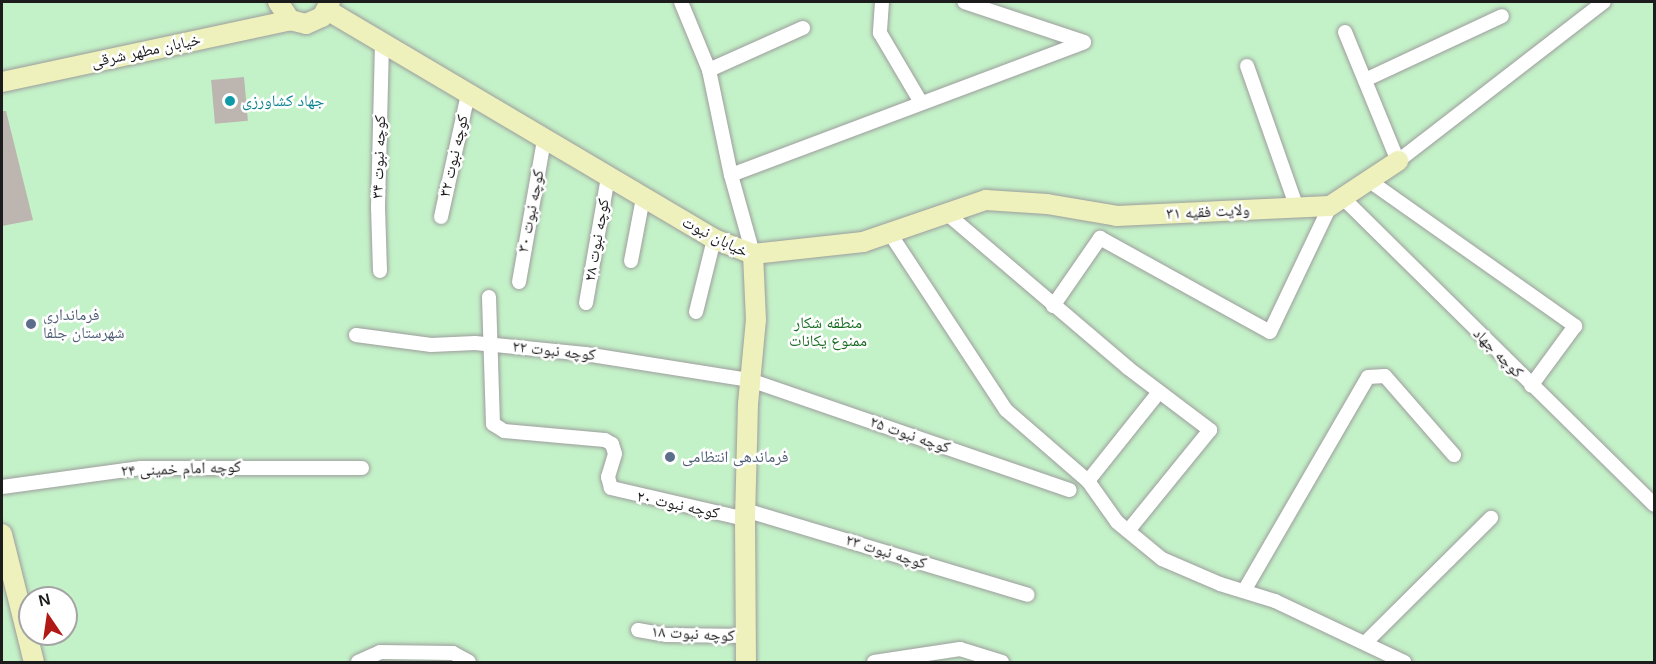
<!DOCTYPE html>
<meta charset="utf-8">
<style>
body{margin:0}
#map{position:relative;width:1656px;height:664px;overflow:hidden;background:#ece9e3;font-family:Helvetica,"Noto Naskh Arabic",sans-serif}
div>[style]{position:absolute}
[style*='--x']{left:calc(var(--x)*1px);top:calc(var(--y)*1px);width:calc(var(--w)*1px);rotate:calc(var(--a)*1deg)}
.park>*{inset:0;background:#c4f2c8}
.building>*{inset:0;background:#bcb5b0;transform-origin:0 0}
.roads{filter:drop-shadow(0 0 2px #9d9d9d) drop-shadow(0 0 2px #9d9d9d)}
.street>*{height:14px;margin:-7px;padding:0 7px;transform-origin:7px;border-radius:7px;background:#fff}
.secondary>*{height:20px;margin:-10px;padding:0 10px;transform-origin:10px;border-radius:10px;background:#eef1bb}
.dots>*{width:16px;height:16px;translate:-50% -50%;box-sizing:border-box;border:3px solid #fff;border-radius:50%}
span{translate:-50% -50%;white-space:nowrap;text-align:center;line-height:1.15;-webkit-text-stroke:5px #fff;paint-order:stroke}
.street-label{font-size:16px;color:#1c1c1c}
.culture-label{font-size:16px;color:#0d838f}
.left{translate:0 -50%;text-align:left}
.service-label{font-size:16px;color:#4e5e75}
.park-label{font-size:16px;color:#176c20}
.frame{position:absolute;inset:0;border:3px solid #1c1c1c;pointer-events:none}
.north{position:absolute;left:18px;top:586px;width:60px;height:60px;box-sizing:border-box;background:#fff;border:2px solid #a4a4a4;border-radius:50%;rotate:347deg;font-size:16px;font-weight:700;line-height:24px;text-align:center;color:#1c1c1c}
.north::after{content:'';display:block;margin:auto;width:21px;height:27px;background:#b11916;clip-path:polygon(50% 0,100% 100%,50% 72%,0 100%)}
</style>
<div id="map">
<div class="park">
<i style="clip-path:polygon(evenodd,2px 2px,1654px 2px,1654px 662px,2px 662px,2px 2px,30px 598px,66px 598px,66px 634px,30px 634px,30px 598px)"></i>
</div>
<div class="building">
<i style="left:244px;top:77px;width:44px;height:33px;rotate:85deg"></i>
<i style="clip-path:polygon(2px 111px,6px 111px,33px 220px,2px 226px)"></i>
</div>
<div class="roads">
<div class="street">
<i style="--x:681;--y:2;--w:74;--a:67.6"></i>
<i style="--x:709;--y:70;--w:107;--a:78.2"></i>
<i style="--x:731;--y:175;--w:82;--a:74.4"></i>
<i style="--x:882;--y:2;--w:31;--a:94"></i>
<i style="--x:880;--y:33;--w:79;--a:59.5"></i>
<i style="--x:1345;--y:32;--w:139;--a:67.7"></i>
<i style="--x:1398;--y:161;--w:260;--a:-37.7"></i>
<i style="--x:1247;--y:66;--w:151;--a:70.6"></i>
<i style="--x:709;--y:70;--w:103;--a:-24.1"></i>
<i style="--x:1365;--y:80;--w:151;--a:-25"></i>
<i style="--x:731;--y:175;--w:377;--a:-20.6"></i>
<i style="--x:1084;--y:42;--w:126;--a:-161.6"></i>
<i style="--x:1371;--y:182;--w:250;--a:35.2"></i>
<i style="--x:1575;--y:326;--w:74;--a:126.3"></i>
<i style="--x:1343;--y:198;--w:437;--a:44.6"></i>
<i style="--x:945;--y:212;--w:240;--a:40.4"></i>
<i style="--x:1128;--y:368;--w:103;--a:37.1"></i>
<i style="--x:1210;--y:430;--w:130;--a:129.1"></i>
<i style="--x:441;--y:217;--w:126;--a:-77.6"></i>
<i style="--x:889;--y:232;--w:213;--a:56.7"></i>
<i style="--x:1006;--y:410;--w:108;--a:40.9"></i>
<i style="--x:1088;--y:481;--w:50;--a:54.7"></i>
<i style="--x:1117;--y:522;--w:58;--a:39.4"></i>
<i style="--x:1162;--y:559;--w:63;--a:23.3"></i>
<i style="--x:1220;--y:584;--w:58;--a:17.2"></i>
<i style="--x:1275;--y:601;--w:143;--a:25.3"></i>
<i style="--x:631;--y:261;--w:64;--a:-79.2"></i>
<i style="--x:380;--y:271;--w:64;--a:-91.8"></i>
<i style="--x:378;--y:207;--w:164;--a:-88.6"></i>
<i style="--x:519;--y:282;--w:144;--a:-80"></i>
<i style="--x:489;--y:297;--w:127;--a:88.2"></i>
<i style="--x:493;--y:424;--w:13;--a:32"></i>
<i style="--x:504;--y:431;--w:101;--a:5.1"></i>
<i style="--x:605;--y:440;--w:8;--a:30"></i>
<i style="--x:612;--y:444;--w:10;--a:73"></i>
<i style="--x:615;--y:454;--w:24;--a:107"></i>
<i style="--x:608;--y:477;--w:11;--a:75"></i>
<i style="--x:611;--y:488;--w:138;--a:13"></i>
<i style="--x:586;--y:303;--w:128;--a:-80.1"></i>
<i style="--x:1053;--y:306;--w:83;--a:-55.3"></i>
<i style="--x:1100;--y:238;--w:194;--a:28.9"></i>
<i style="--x:1270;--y:332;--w:140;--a:-64.5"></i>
<i style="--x:696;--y:312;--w:75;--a:-76.1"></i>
<i style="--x:356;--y:335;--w:76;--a:7.6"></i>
<i style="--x:431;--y:345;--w:44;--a:-2.6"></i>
<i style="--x:475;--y:343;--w:111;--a:5.7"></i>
<i style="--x:585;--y:354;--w:167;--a:9"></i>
<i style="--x:750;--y:380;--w:338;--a:19"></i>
<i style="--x:1088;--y:481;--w:114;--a:-51.4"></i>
<i style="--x:2;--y:487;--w:140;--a:-7.8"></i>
<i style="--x:141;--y:468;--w:221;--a:0"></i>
<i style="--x:745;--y:510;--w:295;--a:16.7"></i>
<i style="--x:1244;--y:591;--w:247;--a:-59.9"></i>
<i style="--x:1368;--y:377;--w:17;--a:-3"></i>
<i style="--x:1385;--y:376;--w:105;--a:48.9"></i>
<i style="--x:638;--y:630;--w:29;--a:10"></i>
<i style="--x:667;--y:635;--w:81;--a:0.7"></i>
<i style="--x:1367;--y:641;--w:175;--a:-44.8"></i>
<i style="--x:358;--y:662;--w:24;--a:-24"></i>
<i style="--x:380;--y:652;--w:73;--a:0.8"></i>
<i style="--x:453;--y:653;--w:18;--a:29"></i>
<i style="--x:874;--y:662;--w:87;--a:-8.6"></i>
<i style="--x:960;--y:649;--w:44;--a:17.2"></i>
</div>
<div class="secondary">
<i style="--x:278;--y:2;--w:22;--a:56"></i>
<i style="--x:290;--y:20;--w:16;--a:14"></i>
<i style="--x:306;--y:24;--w:17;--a:-24"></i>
<i style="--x:322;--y:17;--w:17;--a:-62"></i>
<i style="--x:327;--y:10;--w:450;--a:30.6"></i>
<i style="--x:714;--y:239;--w:42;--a:21"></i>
<i style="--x:753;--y:254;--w:111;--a:-6.2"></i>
<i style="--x:863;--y:242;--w:130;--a:-18.9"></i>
<i style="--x:986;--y:200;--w:61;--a:3.8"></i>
<i style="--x:1047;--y:204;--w:71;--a:9.7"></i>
<i style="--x:1117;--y:216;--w:213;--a:-2.7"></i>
<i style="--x:1330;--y:206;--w:82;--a:-33.5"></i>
<i style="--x:2;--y:82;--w:295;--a:-12.1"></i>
<i style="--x:2;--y:534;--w:132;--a:76"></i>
<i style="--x:746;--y:662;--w:143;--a:-90.4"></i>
<i style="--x:745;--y:519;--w:115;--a:-88.5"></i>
<i style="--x:748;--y:404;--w:84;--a:-84.6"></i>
<i style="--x:756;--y:320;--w:66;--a:-92.6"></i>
</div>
</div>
<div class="dots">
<i style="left:230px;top:101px;background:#0f9aa8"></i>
<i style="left:31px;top:324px;background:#5c6f8a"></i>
<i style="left:670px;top:457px;background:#5c6f8a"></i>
</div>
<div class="street-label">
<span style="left:146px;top:51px;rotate:-12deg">خیابان مطهر شرقی</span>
<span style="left:454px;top:156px;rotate:-77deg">کوچه نبوت ۳۲</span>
<span style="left:379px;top:157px;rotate:-88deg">کوچه نبوت ۳۴</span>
<span style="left:531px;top:211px;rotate:-79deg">کوچه نبوت ۳۰</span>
<span style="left:1208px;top:212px;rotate:-3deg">ولایت فقیه ۳۱</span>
<span style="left:715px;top:237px;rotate:27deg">خیابان نبوت</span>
<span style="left:597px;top:240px;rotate:-80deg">کوچه نبوت ۲۸</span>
<span style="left:554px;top:351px;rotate:6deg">کوچه نبوت ۲۲</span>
<span style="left:1498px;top:353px;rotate:45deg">کوچه جهاد</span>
<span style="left:910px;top:435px;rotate:19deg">کوچه نبوت ۲۵</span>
<span style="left:181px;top:469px;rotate:-2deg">کوچه امام خمینی ۲۴</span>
<span style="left:678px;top:505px;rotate:12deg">کوچه نبوت ۲۰</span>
<span style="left:886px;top:552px;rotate:17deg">کوچه نبوت ۲۳</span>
<span style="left:693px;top:634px;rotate:3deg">کوچه نبوت ۱۸</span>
</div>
<div class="culture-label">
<span class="left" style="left:242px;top:101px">جهاد کشاورزی</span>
</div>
<div class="service-label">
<span class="left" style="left:43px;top:324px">فرمانداری<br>شهرستان جلفا</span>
<span class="left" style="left:682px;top:457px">فرماندهی انتظامی</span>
</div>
<div class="park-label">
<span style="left:828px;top:332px">منطقه شکار<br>ممنوع یکانات</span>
</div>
<div class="frame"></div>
<div class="north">N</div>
</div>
